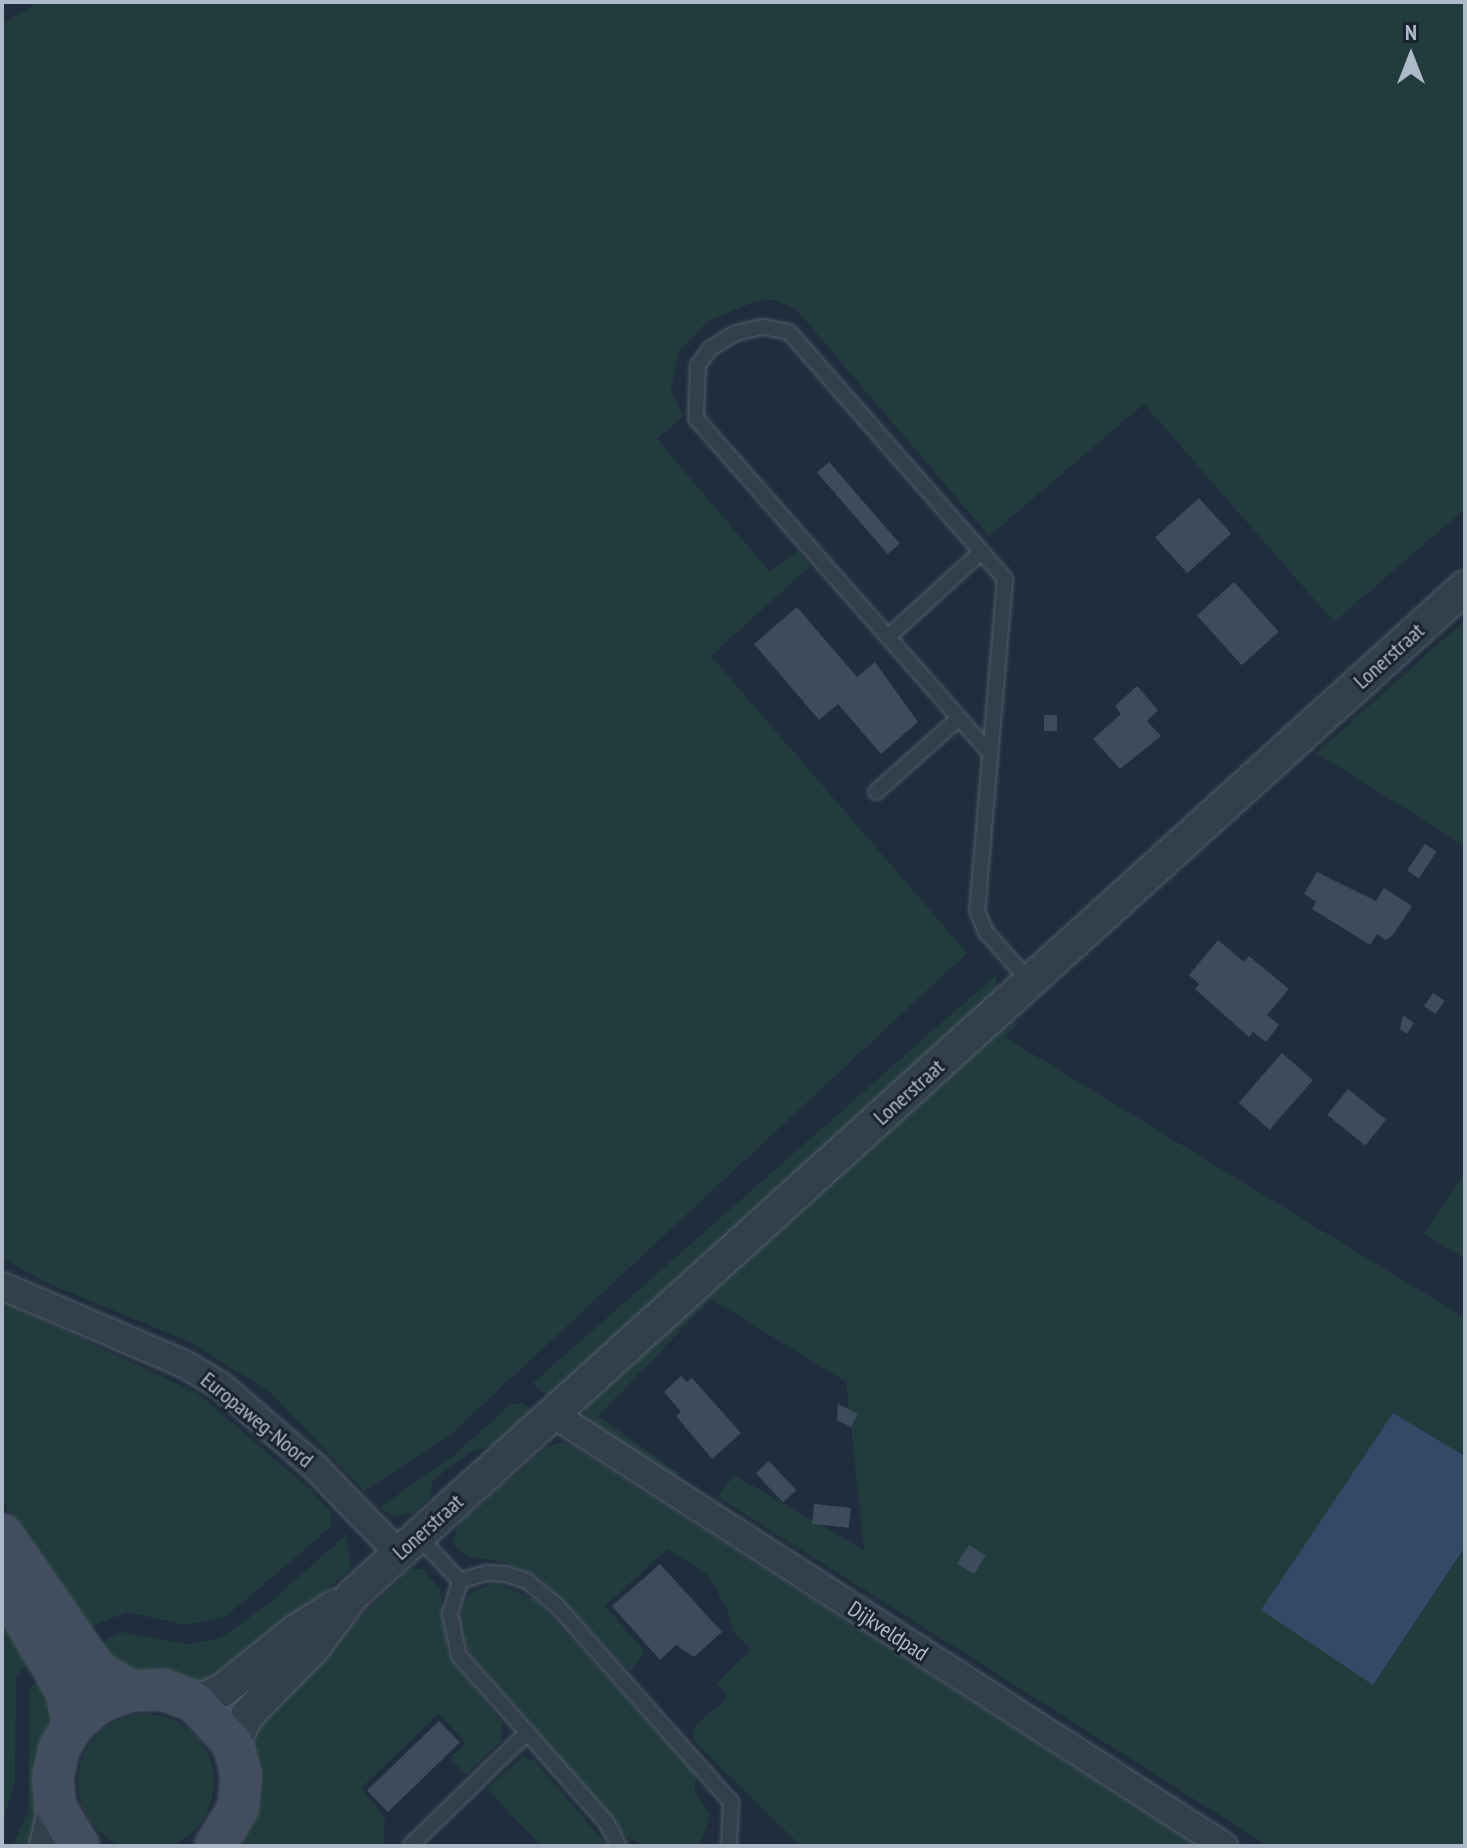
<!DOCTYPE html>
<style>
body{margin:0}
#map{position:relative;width:1467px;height:1848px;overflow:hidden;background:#202d3c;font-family:"PT Sans Narrow",sans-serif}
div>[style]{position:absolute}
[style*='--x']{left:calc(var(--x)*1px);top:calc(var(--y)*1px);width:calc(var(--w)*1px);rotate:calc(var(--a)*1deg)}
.green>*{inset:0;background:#223b3d}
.round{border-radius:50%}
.water>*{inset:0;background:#324a65}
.building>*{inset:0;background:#3c4c5b;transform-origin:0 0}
.roads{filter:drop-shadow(0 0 2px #525d6a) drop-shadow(0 0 2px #525d6a)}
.service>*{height:14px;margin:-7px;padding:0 7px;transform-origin:7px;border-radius:7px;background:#343f4c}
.minor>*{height:26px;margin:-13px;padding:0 13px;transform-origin:13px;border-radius:13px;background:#343f4c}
.tertiary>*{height:32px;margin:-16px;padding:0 16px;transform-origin:16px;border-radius:16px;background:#343f4c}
.secondary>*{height:38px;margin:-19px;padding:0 19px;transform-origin:19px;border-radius:19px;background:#424e5f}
span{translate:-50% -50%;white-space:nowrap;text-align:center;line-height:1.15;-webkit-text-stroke:6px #1a2431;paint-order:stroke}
.street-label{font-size:22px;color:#afbac8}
.frame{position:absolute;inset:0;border:4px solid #afbac8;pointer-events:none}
.north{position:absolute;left:1371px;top:16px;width:80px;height:80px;-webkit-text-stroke:6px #1a2431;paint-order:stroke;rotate:0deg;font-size:22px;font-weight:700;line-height:32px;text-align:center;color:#afbac8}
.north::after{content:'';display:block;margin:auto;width:28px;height:36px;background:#afbac8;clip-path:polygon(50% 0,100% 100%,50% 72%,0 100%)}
</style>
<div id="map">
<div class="green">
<i style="clip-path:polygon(39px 2px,1465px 2px,1465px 509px,1334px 622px,1144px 404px,989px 536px,795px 308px,774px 300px,757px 301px,708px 321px,679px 351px,671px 390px,683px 416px,657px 439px,770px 572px,798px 551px,810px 566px,711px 656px,967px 953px,449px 1436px,364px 1491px,271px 1393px,190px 1342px,44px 1282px,2px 1257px,2px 24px)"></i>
<i style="clip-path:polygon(1465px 620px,1465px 846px,1316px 753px)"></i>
<i style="clip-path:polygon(997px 974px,995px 993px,549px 1398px,533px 1383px)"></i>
<i style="clip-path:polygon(1008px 1015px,1018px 1024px,1005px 1037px,1465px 1318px,1465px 1456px,1393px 1413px,1373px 1685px,1465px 1547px,1465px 1846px,1268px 1846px,718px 1497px,734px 1475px,864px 1550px,846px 1382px,711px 1299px,598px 1416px,680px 1474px,671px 1486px,583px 1420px,588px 1401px)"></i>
<i style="clip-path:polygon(1465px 1173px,1465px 1259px,1424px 1233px)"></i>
<i style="clip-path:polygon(2px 1301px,197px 1393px,310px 1489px,331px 1512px,331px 1527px,225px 1617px,185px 1625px,127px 1612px,88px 1628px,2px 1500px)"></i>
<i style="clip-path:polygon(521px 1403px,532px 1410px,497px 1443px,468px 1453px,432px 1481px,430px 1497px,415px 1513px,394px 1516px,379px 1508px,454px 1455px,511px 1404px)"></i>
<i style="clip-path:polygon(563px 1442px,576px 1448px,1198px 1846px,801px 1846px,694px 1741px,693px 1728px,727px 1698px,717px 1683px,752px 1649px,732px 1631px,728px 1611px,708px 1575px,667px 1549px,605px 1606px,645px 1651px,630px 1672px,538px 1576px,499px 1561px,467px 1557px,452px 1543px,459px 1524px,546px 1447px)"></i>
<i style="clip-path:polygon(346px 1535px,351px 1569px,223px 1678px,193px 1683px,139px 1679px,93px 1647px,121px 1632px,190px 1644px,220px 1638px,266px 1606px)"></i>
<i style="clip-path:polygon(410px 1569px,422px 1569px,440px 1589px,448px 1654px,502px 1722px,501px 1741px,466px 1775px,450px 1758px,466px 1743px,440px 1715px,435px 1717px,361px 1788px,385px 1817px,384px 1846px,242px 1846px,257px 1725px,279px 1694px)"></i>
<i style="clip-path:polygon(494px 1583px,536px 1600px,695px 1772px,695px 1792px,710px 1816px,700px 1845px,651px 1846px,627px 1838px,470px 1654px,459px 1627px,462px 1605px,471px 1592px)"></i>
<i style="clip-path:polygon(2px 1609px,35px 1658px,16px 1676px,15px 1780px,2px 1826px)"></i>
<i style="clip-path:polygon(45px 1674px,57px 1698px,42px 1818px,33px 1846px,13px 1846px,28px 1810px,30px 1688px)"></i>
<i class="round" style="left:78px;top:1714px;width:136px;height:136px"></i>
<i style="clip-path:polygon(522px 1757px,534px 1760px,608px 1846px,541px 1846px,487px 1789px)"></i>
</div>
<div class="water">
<i style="clip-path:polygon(1393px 1413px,1465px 1456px,1465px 1547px,1373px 1685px,1261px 1610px)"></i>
</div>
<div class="building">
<i style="left:829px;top:462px;width:108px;height:16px;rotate:49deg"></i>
<i style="left:1199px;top:498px;width:48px;height:59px;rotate:48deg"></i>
<i style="left:1234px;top:582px;width:67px;height:50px;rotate:48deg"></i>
<i style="clip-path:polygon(797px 607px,857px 677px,875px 662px,918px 722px,881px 754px,838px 704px,819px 720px,754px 644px)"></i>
<i style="clip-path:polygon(1137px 686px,1158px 710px,1147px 721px,1161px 736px,1120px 769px,1093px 739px,1121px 714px,1115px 706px)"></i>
<i style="left:1044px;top:715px;width:13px;height:16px"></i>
<i style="left:1425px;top:844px;width:14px;height:32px;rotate:34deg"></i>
<i style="clip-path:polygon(1317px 872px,1376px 901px,1384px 888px,1412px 906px,1393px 935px,1386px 940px,1377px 934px,1370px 945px,1312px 909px,1316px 902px,1304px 894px)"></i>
<i style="clip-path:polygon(1218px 940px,1244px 962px,1249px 956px,1289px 989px,1267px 1015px,1279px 1025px,1266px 1042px,1253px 1032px,1249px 1037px,1195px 989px,1199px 984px,1189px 975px)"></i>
<i style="left:1433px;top:993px;width:14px;height:16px;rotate:34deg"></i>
<i style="clip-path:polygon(1403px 1015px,1414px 1023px,1407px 1034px,1400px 1029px)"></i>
<i style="left:1282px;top:1053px;width:41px;height:66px;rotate:41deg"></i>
<i style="left:1348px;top:1089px;width:49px;height:33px;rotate:39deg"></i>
<i style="clip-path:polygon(681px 1376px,687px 1382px,692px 1378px,741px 1433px,712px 1459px,676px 1416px,681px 1412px,664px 1392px)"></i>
<i style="clip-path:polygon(838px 1404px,858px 1414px,851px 1427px,837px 1420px)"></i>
<i style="left:769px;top:1461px;width:40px;height:18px;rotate:47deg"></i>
<i style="left:814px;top:1504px;width:37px;height:20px;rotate:6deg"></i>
<i style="left:969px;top:1545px;width:20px;height:22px;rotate:33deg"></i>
<i style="clip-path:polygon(660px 1564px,722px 1632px,694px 1657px,676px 1645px,660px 1660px,612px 1606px)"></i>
<i style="left:439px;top:1721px;width:30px;height:100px;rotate:46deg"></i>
</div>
<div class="roads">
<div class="service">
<i style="--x:888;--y:637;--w:126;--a:-42.4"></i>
<i style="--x:989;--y:752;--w:444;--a:-131.3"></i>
<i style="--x:696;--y:419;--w:54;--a:-87.9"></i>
<i style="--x:698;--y:365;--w:21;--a:-53"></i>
<i style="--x:711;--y:348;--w:29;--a:-31"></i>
<i style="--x:736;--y:333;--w:28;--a:-13"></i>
<i style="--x:763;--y:327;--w:26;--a:11"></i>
<i style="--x:789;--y:332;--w:328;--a:48.8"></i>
<i style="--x:1005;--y:579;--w:332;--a:94.8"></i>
<i style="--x:977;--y:910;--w:24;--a:68"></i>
<i style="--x:986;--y:932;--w:67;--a:48.7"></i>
<i style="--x:876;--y:792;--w:111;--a:-41.7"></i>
<i style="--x:418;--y:1536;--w:62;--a:47"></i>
<i style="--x:410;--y:1846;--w:163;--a:-44"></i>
<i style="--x:619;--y:1846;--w:27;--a:-118"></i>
<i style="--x:606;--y:1822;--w:222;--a:-131.5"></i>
<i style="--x:459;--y:1656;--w:43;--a:-102.1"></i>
<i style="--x:450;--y:1614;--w:34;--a:-73"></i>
<i style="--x:460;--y:1581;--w:27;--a:-17"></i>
<i style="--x:486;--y:1573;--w:20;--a:3"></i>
<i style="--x:506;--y:1574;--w:22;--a:18"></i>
<i style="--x:527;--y:1581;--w:38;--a:40"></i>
<i style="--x:556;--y:1605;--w:264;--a:48.4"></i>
<i style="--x:731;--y:1802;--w:44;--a:92.6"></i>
</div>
<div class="minor">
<i style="--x:2;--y:1286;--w:198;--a:23.2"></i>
<i style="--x:184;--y:1364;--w:42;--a:30.3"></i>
<i style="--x:220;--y:1385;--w:124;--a:40.8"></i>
<i style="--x:314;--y:1466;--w:121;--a:46"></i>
<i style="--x:553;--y:1414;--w:798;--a:32.77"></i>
</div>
<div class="tertiary">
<i style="--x:195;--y:1702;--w:30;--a:-23"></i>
<i style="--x:223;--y:1690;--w:94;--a:-38.9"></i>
<i style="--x:296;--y:1631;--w:47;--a:-32"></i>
<i style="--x:233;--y:1743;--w:33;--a:-63"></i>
<i style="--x:248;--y:1714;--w:93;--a:-45.4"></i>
<i style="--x:313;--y:1648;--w:65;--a:-53.1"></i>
<i style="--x:352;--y:1596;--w:1502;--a:-42.19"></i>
<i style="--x:46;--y:1846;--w:41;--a:-77.3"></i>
</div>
<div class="secondary">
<i style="--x:2;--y:1534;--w:167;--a:55.3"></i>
<i style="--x:97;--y:1671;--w:39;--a:31"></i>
<i style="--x:2;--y:1581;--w:127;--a:59.8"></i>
<i style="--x:66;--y:1691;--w:35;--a:78"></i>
<i style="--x:79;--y:1846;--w:47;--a:-121"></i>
<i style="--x:55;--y:1806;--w:29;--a:-94"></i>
<i style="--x:53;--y:1777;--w:29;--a:-78"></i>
<i style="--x:59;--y:1749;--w:28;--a:-60"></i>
<i style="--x:73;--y:1725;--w:33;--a:-41"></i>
<i style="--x:98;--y:1703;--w:34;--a:-21"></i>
<i style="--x:130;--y:1691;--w:34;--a:-2"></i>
<i style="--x:164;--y:1690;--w:33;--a:21"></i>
<i style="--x:195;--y:1702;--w:56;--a:47.2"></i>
<i style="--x:233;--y:1743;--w:33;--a:76"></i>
<i style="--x:241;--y:1775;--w:33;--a:95"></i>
<i style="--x:238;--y:1808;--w:44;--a:121.2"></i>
</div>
</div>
<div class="street-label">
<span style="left:1389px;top:656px;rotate:-42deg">Lonerstraat</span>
<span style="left:909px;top:1092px;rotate:-42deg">Lonerstraat</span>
<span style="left:257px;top:1420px;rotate:39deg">Europaweg-Noord</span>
<span style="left:428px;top:1527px;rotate:-42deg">Lonerstraat</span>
<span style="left:888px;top:1631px;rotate:33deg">Dijkveldpad</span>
</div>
<div class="frame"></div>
<div class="north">N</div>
</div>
